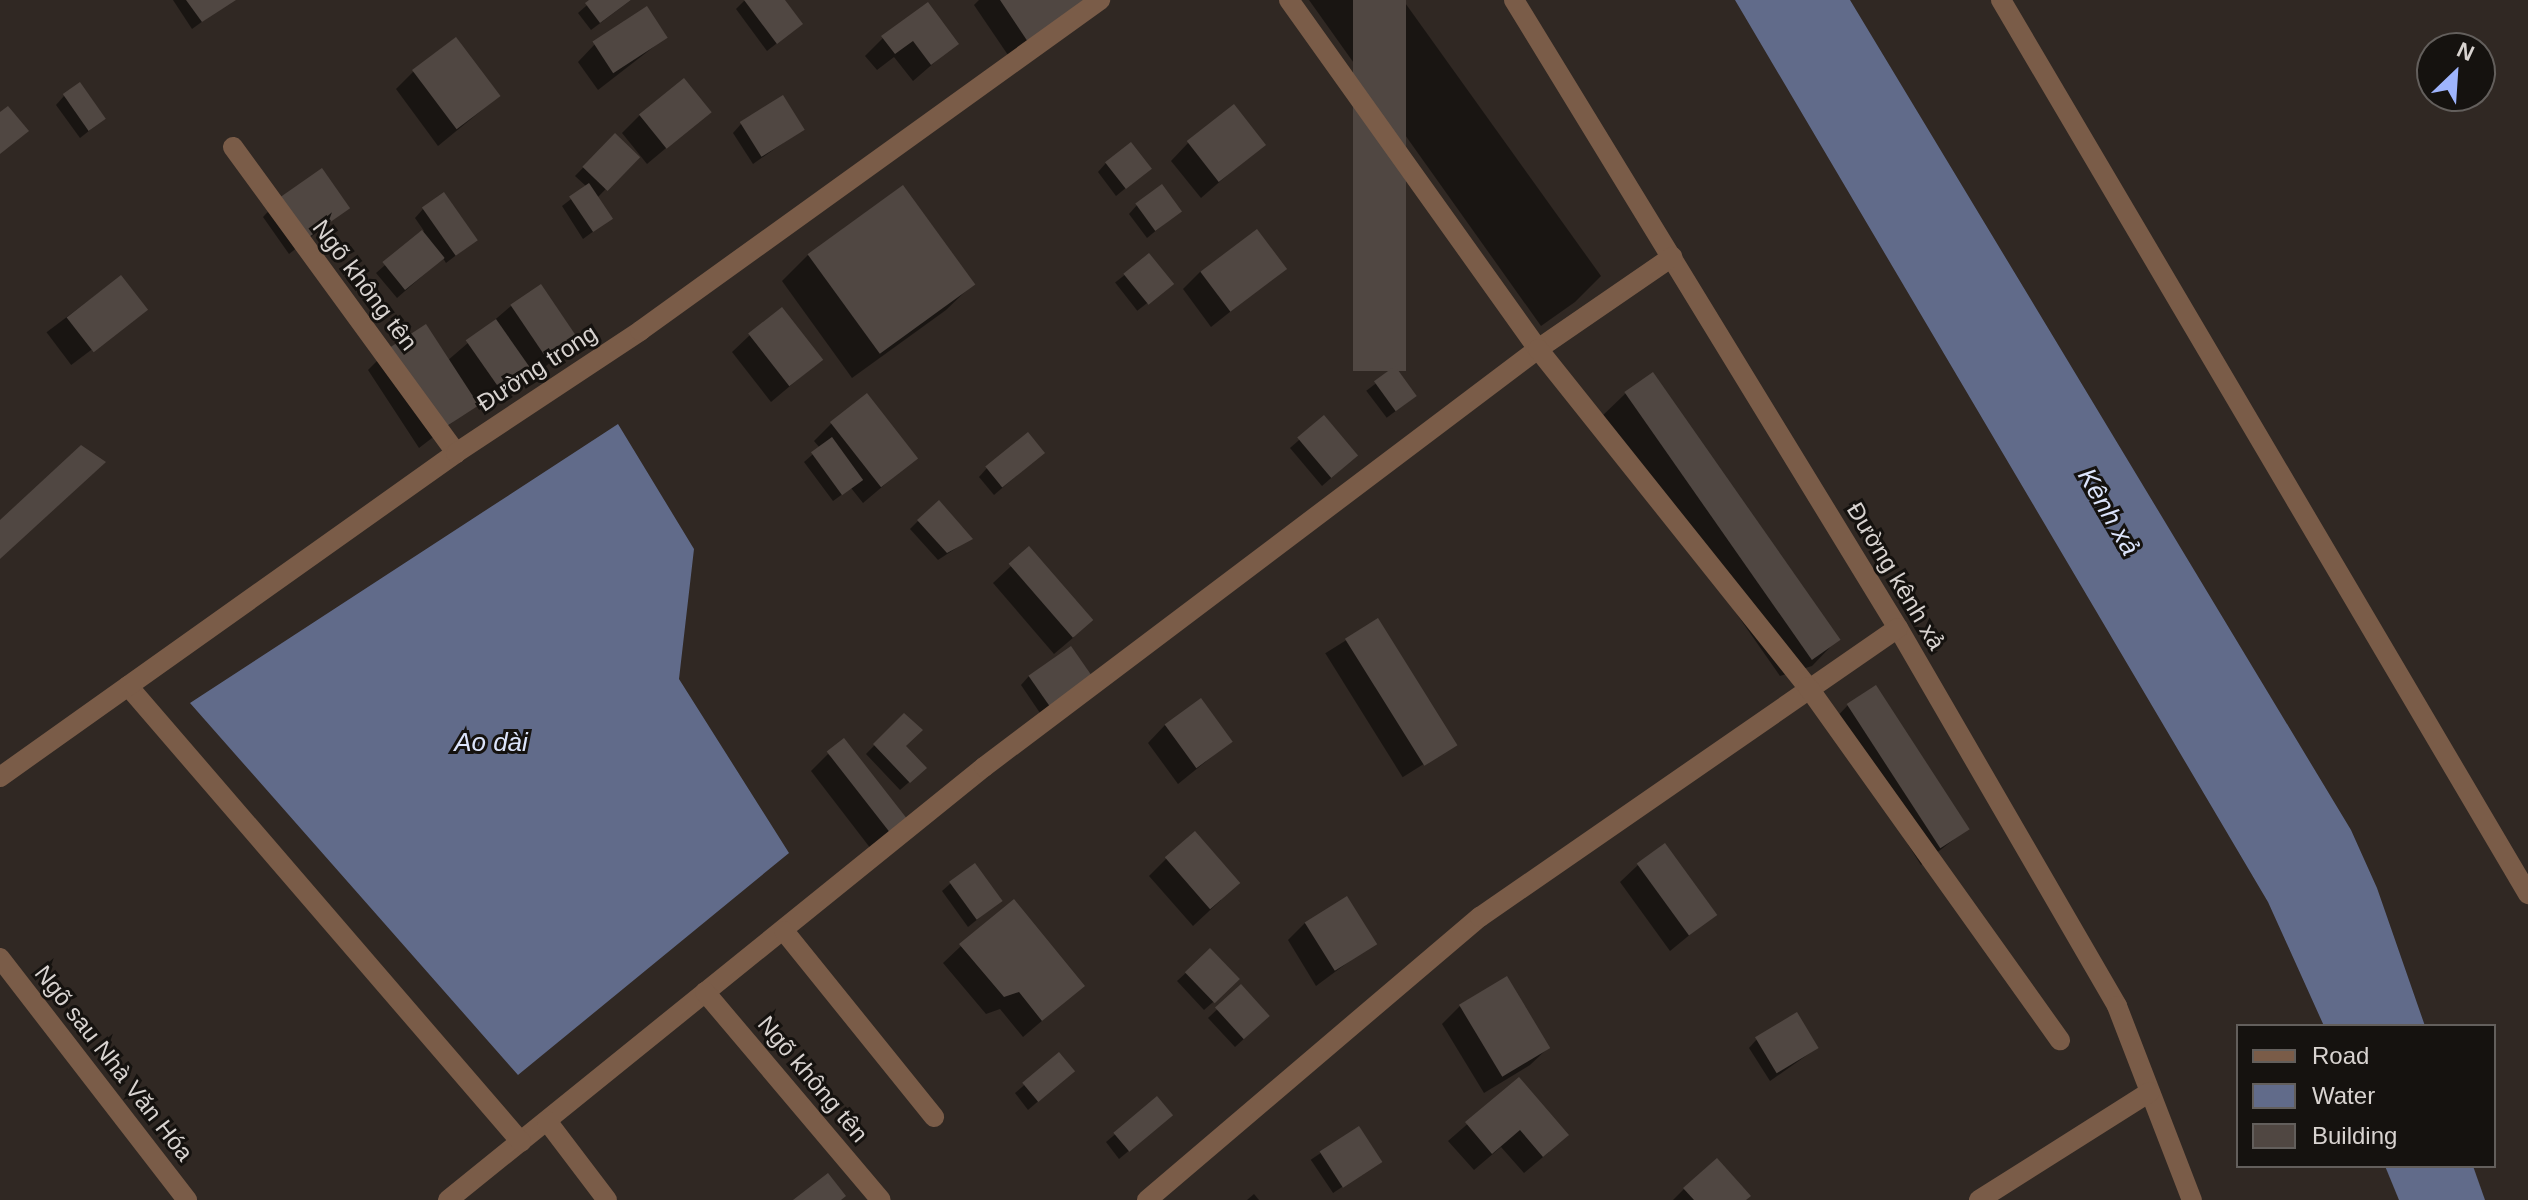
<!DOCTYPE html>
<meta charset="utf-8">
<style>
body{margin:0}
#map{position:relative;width:2528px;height:1200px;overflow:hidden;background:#302823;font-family:Arial,sans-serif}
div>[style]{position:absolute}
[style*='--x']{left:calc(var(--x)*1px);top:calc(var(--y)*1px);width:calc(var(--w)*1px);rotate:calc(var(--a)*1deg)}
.water>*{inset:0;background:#616b8a}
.shadow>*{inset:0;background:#0007;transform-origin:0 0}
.building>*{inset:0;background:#504742;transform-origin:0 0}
.service>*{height:20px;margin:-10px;padding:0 10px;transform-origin:10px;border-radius:10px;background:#7a5c48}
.minor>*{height:20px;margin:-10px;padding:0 10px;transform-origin:10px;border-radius:10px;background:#7a5c48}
span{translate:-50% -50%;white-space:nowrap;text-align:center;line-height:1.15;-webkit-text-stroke:6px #15120f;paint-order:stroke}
.street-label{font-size:24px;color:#d8d3d0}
.water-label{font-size:26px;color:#dce4fb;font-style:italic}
.legend{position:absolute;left:2236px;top:1024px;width:260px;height:144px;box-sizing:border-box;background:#15120f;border:2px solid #635f5c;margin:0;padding:10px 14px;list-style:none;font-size:24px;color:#d8d3d0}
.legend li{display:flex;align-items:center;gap:16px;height:40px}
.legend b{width:40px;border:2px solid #635f5c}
.north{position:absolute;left:2416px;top:32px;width:80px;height:80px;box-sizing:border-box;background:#15120f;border:2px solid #635f5c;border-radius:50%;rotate:25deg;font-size:22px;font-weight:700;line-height:32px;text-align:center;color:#d8d3d0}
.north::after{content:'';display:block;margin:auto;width:28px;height:36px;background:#9eb4fd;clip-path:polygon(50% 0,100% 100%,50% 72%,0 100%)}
</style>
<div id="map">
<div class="water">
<i style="clip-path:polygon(1735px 0,1850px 0,2351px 830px,2377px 888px,2425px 1026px,2324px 1026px,2268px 902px)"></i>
<i style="clip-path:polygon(618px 424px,694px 549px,679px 679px,789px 853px,518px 1075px,190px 703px)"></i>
<i style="clip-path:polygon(2385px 1166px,2473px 1166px,2485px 1200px,2399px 1200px)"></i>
</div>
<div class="shadow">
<i style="clip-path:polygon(173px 0,232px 0,192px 29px)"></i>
<i style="clip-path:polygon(593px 0,631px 0,591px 30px,578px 13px)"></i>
<i style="clip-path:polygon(745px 0,783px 0,801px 24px,767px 51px,736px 9px)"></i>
<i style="clip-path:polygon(979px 0,1092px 0,1010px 58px,974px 5px)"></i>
<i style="clip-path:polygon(1309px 0,1403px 0,1601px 276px,1575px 302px,1541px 326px)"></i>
<i style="clip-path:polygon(665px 38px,598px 90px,578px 62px,595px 44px)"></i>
<i style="clip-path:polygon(883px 38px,957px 43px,913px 81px,894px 57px,877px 70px,865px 56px)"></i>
<i style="clip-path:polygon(413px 72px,499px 96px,438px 146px,396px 89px)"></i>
<i style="clip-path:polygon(64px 96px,104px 119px,80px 138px,56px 105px)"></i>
<i style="clip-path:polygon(709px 112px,647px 164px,622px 133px,640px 115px)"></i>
<i style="clip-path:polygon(741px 124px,803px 129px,753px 164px,733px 133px)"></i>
<i style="clip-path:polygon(615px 135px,637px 157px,597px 198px,610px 219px,583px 239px,562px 206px,587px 187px,575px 176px)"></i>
<i style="clip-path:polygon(1188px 143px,1263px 144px,1201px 198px,1171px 161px)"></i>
<i style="clip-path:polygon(1106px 163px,1149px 169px,1116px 196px,1098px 172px)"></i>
<i style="clip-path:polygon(280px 199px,348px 208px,289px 254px,263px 217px)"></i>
<i style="clip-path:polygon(1137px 205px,1180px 211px,1147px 238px,1129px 214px)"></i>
<i style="clip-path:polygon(423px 209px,476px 240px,446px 263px,443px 258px,397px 298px,376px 273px,424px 231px,415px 218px)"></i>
<i style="clip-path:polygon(808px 255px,972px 285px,946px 310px,852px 378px,782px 281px)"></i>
<i style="left:1149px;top:256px;width:36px;height:43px;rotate:52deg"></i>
<i style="clip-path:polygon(1284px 269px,1211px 327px,1183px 289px,1201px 271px)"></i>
<i style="left:120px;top:277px;width:41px;height:92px;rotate:53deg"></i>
<i style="clip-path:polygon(evenodd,511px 306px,577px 340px,514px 393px,485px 412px,479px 402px,419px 448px,368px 370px,385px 353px,447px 361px,511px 306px,515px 386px,515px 391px,497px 403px,494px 400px,515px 386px)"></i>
<i style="clip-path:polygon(750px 335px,821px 360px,771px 402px,732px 352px)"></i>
<i style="left:1395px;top:369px;width:34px;height:36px;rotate:53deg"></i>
<i style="clip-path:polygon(1626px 393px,1837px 640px,1812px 666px,1780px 676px,1600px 418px)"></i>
<i style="clip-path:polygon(1324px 418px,1347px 464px,1322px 486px,1290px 448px)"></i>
<i style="clip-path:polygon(832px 423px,915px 459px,863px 503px,851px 488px,833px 501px,804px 462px,820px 448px,814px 441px)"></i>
<i style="clip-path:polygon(1034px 461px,994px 495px,979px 477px,987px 468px)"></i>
<i style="clip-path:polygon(918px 521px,970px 539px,938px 560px,910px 529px)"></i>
<i style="clip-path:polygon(1029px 549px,1074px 637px,1054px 654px,993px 583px)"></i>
<i style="left:1377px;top:621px;width:146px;height:61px;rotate:58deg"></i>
<i style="clip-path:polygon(1029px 676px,1082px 685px,1040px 713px,1021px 685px)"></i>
<i style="clip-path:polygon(1848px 705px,1966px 830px,1921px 865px,1831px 723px)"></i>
<i style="clip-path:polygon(904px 715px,903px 746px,916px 776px,900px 790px,866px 754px)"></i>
<i style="clip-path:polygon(1165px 725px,1230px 742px,1178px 784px,1148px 743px)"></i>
<i style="clip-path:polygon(828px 754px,905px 819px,871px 849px,811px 771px)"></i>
<i style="clip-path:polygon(1167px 858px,1221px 900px,1193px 926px,1149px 876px)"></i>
<i style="clip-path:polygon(1638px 865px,1714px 915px,1670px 951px,1620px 882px)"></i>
<i style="clip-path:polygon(951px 883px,1000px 901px,968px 927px,942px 891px)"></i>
<i style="clip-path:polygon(1305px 923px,1374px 943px,1316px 986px,1288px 940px)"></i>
<i style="clip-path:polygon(961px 946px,1083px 986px,1023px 1037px,1000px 1009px,986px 1014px,943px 963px)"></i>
<i style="clip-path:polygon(1210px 951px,1229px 988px,1204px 1010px,1177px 981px)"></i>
<i style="clip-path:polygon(1241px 987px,1259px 1025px,1235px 1047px,1208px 1018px)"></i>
<i style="clip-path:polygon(1460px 1006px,1548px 1048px,1530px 1065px,1484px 1093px,1442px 1024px)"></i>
<i style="clip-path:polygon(1757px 1039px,1817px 1048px,1770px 1081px,1749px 1048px)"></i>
<i style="clip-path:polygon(1059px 1055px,1064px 1079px,1028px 1110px,1015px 1093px)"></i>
<i style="clip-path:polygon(1519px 1079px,1549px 1152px,1524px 1173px,1501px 1147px,1474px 1170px,1448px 1141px)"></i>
<i style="clip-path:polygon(1157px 1099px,1162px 1123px,1119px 1159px,1106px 1142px)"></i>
<i style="left:1358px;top:1128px;width:40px;height:57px;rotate:56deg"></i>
<i style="clip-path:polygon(1684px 1189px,1743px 1200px,1673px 1200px)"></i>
<i style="clip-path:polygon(1254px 1194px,1259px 1200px,1247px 1200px)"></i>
</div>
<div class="building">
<i style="clip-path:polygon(186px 0,236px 0,202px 22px)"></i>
<i style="clip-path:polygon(589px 0,631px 0,600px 23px,585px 3px)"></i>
<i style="clip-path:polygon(744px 0,785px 0,803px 24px,777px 44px)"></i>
<i style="clip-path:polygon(1000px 0,1089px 0,1028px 42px)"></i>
<i style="left:1353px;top:0;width:53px;height:371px"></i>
<i style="clip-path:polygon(928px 2px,959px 44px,931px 65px,913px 41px,895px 54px,881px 36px)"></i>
<i style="left:647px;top:6px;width:38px;height:65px;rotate:57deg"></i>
<i style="left:456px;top:37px;width:74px;height:55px;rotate:53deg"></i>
<i style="left:684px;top:78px;width:44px;height:58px;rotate:51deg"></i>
<i style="left:80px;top:82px;width:45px;height:21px;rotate:55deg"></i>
<i style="left:783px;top:95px;width:41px;height:51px;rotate:58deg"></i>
<i style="left:1234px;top:104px;width:52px;height:60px;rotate:52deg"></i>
<i style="clip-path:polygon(8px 106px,29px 131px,0 154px,0 112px)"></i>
<i style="left:615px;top:133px;width:35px;height:47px;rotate:44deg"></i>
<i style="left:1131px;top:142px;width:34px;height:33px;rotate:52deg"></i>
<i style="left:322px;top:168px;width:49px;height:52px;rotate:55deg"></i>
<i style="left:589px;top:183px;width:43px;height:24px;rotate:56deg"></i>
<i style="left:1162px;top:184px;width:34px;height:33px;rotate:54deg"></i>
<i style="left:903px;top:185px;width:123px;height:118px;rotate:54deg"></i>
<i style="left:444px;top:192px;width:59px;height:27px;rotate:55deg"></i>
<i style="left:1257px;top:229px;width:50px;height:71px;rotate:53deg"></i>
<i style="left:422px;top:230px;width:36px;height:51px;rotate:51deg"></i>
<i style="left:1149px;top:253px;width:40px;height:33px;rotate:51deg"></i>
<i style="left:121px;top:275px;width:44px;height:69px;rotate:52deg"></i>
<i style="left:541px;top:284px;width:68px;height:37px;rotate:56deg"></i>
<i style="left:782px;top:307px;width:67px;height:43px;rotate:52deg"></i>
<i style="left:496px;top:319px;width:68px;height:37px;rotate:55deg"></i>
<i style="left:426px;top:324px;width:97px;height:50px;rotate:57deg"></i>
<i style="left:1395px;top:366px;width:37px;height:26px;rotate:54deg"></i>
<i style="left:1653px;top:372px;width:327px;height:35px;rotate:55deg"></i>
<i style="left:867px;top:393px;width:83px;height:47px;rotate:52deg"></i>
<i style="left:1324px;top:415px;width:53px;height:35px;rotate:50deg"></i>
<i style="left:1028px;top:432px;width:27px;height:55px;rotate:51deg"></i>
<i style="left:832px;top:437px;width:53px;height:26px;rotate:54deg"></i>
<i style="clip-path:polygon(81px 445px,106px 462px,0 559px,0 520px)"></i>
<i style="clip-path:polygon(939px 500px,973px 539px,947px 553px,917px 520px)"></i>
<i style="left:1029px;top:546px;width:98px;height:27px;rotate:49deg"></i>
<i style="left:1378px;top:618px;width:150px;height:39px;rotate:58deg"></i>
<i style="left:1071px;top:646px;width:38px;height:52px;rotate:55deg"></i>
<i style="left:1876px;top:685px;width:172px;height:35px;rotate:57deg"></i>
<i style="left:1201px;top:698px;width:54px;height:45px;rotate:54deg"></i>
<i style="clip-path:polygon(904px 713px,923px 730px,906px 746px,927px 768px,910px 783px,873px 744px)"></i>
<i style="left:844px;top:738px;width:103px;height:22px;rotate:52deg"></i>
<i style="left:1195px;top:831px;width:69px;height:40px;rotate:49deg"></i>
<i style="left:1665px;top:843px;width:89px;height:35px;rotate:54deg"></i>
<i style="left:975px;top:863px;width:47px;height:32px;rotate:54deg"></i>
<i style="left:1347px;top:896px;width:57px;height:50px;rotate:58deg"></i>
<i style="clip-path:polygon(1014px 899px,1085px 986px,1042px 1021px,1019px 992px,1004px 997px,959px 944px)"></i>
<i style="left:1210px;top:948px;width:43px;height:35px;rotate:46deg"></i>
<i style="left:1507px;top:976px;width:84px;height:56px;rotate:59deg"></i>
<i style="left:1241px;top:984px;width:43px;height:35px;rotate:48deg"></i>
<i style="left:1797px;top:1012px;width:42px;height:49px;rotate:59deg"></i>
<i style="left:1059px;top:1052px;width:25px;height:48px;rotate:50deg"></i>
<i style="clip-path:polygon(1519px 1077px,1569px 1135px,1543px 1157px,1520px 1130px,1492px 1154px,1465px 1122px)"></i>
<i style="left:1157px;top:1096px;width:25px;height:57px;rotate:50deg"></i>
<i style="left:1359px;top:1126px;width:43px;height:47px;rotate:57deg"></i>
<i style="clip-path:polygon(1717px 1158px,1751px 1196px,1746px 1200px,1694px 1200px,1683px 1188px)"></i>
<i style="clip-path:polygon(828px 1173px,846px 1196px,841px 1200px,793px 1200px)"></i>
</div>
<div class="service">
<i style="--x:1514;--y:0;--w:736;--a:58.56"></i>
<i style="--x:1898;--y:628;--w:437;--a:59.9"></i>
<i style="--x:2117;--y:1006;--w:208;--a:68.9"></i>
<i style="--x:2001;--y:0;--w:1038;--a:59.48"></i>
<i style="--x:448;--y:1200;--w:689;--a:-38.93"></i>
<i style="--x:984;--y:767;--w:694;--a:-37.04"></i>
<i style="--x:1538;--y:349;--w:163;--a:-34.5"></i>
<i style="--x:1147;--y:1200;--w:437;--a:-40.4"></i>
<i style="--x:1480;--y:917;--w:508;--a:-34.66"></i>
</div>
<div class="minor">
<i style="--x:1289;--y:0;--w:429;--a:54.5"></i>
<i style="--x:1538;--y:349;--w:433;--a:51.4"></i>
<i style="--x:1808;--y:687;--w:434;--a:54.5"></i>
<i style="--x:233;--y:147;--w:379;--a:53.9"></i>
<i style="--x:128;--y:686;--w:602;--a:49.24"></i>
<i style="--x:0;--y:777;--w:559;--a:-35.39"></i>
<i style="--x:456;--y:453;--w:221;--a:-33.5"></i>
<i style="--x:640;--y:331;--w:567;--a:-35.74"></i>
<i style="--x:784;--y:931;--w:239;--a:51.1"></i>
<i style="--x:0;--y:958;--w:306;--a:52.3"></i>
<i style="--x:705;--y:992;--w:272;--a:49.8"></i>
<i style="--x:547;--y:1121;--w:99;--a:52.8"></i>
<i style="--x:1979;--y:1200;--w:202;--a:-32.3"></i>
</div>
<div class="street-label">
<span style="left:365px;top:285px;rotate:53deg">Ngõ không tên</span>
<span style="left:537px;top:368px;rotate:-33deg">Đường trong</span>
<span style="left:1896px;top:576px;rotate:59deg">Đường kênh xả</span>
<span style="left:114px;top:1063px;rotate:52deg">Ngõ sau Nhà Văn Hóa</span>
<span style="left:813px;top:1079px;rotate:50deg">Ngõ không tên</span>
</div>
<div class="water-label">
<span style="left:2108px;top:512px;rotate:60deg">Kênh xả</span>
<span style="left:491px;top:743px">Ao dài</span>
</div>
<ul class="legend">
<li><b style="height:10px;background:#7a5c48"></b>Road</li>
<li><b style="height:22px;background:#616b8a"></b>Water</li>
<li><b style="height:22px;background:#504742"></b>Building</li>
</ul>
<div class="north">N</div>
</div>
